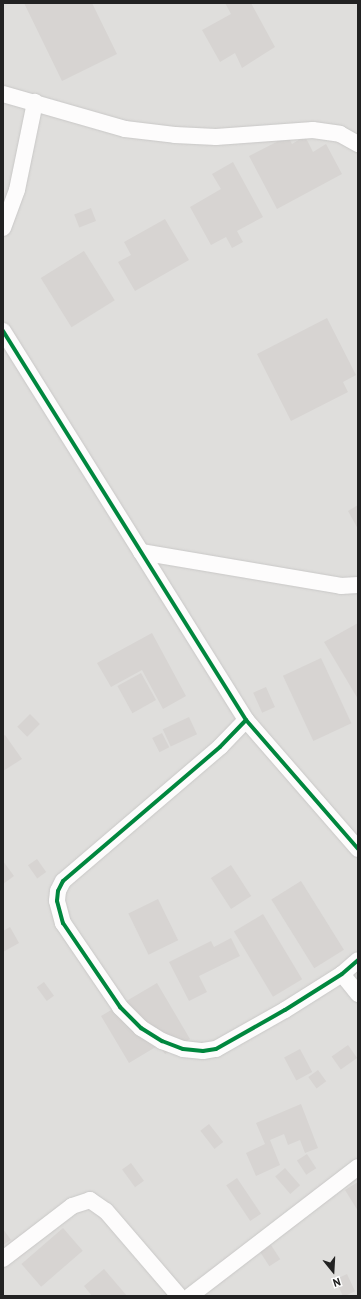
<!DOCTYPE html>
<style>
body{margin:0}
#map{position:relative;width:361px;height:1299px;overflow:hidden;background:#f0eeeb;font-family:"PT Sans",sans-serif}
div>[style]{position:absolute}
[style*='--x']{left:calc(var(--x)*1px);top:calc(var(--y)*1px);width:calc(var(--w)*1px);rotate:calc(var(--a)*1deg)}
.residential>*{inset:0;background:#dfdedc;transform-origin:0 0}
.building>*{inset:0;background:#d7d4d2;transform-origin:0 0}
.roads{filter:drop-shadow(0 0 1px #c9c8c7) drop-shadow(0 0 1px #c9c8c7)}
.street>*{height:16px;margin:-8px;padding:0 8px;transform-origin:8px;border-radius:8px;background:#fdfcfc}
.cycleway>*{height:4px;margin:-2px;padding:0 2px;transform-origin:2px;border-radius:2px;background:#00873e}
span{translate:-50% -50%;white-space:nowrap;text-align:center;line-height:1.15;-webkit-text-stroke:3.5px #fff;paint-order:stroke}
.frame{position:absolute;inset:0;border:4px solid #222;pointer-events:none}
.north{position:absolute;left:313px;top:1251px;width:40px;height:40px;-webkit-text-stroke:3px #fff;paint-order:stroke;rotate:162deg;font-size:11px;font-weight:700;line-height:16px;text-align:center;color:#222}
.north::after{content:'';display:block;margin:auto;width:14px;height:18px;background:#222;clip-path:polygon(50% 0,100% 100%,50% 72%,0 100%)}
</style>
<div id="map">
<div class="residential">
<i style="left:3px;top:3px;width:355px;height:1293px"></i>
</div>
<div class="building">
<i style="clip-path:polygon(24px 3px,92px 3px,117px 54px,62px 81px)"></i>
<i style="clip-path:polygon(225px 3px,251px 3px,275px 47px,242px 68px,235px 53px,220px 62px,202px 30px,231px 14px)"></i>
<i style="clip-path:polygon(288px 136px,292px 144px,305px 136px,313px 152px,326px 144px,342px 174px,277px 209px,249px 156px)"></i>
<i style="clip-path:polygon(233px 162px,263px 217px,237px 231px,243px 242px,232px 248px,226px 237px,211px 245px,190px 207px,221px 189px,212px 174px)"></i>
<i style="left:91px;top:208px;width:14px;height:18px;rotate:69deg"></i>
<i style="clip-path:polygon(165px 219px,189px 260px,135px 291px,118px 262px,131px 255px,124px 242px)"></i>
<i style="left:84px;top:251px;width:58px;height:51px;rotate:58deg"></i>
<i style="clip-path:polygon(327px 318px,356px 375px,343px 382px,348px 392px,291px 421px,257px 354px)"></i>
<i style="clip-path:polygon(358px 505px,358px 529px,348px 511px)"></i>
<i style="clip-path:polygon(358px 623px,358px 699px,324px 642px)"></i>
<i style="clip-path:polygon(152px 633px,186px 696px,163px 709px,142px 670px,111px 687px,97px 663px)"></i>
<i style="left:321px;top:658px;width:72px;height:42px;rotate:65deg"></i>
<i style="left:141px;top:673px;width:31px;height:27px;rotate:61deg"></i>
<i style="left:266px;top:687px;width:22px;height:14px;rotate:66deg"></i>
<i style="left:30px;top:714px;width:14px;height:18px;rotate:45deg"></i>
<i style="left:189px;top:717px;width:19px;height:29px;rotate:65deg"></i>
<i style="left:162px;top:733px;width:16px;height:11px;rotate:63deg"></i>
<i style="clip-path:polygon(5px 735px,22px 759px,3px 771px,3px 736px)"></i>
<i style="left:37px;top:859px;width:16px;height:11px;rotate:55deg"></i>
<i style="clip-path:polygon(3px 861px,14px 876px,3px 884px)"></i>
<i style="left:231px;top:865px;width:37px;height:24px;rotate:57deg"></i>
<i style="left:301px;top:881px;width:81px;height:35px;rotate:58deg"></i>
<i style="left:158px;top:899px;width:46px;height:33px;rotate:64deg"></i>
<i style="left:263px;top:914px;width:76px;height:34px;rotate:59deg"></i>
<i style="clip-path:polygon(10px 927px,19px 943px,3px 952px,3px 931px)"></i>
<i style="clip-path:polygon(231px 938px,240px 956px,199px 976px,207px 992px,189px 1001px,169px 962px,211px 941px,214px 947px)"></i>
<i style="left:44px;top:982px;width:17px;height:9px;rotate:54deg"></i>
<i style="clip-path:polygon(157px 983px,190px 1039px,165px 1054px,159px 1045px,129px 1063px,101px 1016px)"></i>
<i style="left:348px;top:1045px;width:16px;height:20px;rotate:55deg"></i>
<i style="left:300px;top:1049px;width:26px;height:18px;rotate:62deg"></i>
<i style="left:318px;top:1070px;width:14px;height:12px;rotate:54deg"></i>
<i style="clip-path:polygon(301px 1104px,318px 1148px,305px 1153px,300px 1140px,288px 1145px,284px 1134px,270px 1140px,280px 1165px,256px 1176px,246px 1153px,265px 1144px,256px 1123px)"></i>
<i style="left:209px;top:1124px;width:23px;height:11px;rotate:52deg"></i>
<i style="left:307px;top:1154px;width:17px;height:12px;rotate:57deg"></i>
<i style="left:131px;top:1163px;width:22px;height:11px;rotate:54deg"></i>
<i style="left:285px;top:1168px;width:23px;height:13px;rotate:49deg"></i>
<i style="left:237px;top:1178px;width:43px;height:13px;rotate:56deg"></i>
<i style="clip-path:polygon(358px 1182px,358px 1211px,345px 1190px)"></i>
<i style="left:63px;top:1228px;width:30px;height:55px;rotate:49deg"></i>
<i style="clip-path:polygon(3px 1229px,11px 1240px,3px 1245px)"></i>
<i style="left:271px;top:1245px;width:17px;height:13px;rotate:57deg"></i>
<i style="clip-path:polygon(104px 1269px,127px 1296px,92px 1296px,84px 1286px)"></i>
<i style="left:347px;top:1274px;width:19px;height:13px;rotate:65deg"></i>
</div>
<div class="roads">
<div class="street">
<i style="--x:3;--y:94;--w:127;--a:16"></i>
<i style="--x:125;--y:129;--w:50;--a:6.8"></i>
<i style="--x:175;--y:135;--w:41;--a:2.8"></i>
<i style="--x:216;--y:137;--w:97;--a:-4.1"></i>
<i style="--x:313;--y:130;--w:27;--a:8"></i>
<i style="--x:340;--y:134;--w:21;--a:29"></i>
<i style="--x:3;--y:228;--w:40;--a:-69.8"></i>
<i style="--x:17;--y:190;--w:90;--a:-78.4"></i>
<i style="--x:3;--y:331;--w:459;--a:58"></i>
<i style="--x:246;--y:720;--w:171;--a:49"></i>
<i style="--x:141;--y:552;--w:203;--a:9.6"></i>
<i style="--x:341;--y:586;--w:17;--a:-3"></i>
<i style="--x:246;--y:720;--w:37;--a:134"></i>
<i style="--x:220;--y:747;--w:206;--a:139.5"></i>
<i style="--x:63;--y:881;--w:11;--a:117"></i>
<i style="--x:58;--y:891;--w:10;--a:96"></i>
<i style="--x:57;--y:901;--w:23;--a:75"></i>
<i style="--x:63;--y:923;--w:102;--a:55.8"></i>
<i style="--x:120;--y:1007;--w:30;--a:45"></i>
<i style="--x:141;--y:1028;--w:25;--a:32"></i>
<i style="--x:162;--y:1041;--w:22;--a:21"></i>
<i style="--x:183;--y:1049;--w:20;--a:6"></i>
<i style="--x:203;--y:1051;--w:13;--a:-9"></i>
<i style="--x:216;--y:1049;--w:79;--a:-29.5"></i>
<i style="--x:285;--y:1010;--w:67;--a:-32.3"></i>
<i style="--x:342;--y:974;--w:21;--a:-41"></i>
<i style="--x:342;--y:974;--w:26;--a:51"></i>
<i style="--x:3;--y:1259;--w:87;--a:-37.5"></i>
<i style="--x:72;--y:1206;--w:19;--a:-18"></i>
<i style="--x:90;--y:1200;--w:19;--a:35"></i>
<i style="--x:106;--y:1211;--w:112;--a:49.3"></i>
<i style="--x:190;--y:1296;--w:212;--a:-37.5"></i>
</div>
</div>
<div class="cycleway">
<i style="--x:3;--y:331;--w:459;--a:58"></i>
<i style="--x:246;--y:720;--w:171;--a:49"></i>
<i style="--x:246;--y:720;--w:37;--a:134"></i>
<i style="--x:220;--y:747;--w:206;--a:139.5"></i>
<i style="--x:63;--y:881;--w:11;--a:117"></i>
<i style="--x:58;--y:891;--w:10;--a:96"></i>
<i style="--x:57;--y:901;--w:23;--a:75"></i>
<i style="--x:63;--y:923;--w:102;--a:55.8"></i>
<i style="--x:120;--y:1007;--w:30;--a:45"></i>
<i style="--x:141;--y:1028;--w:25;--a:32"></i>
<i style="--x:162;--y:1041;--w:22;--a:21"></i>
<i style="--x:183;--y:1049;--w:20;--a:6"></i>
<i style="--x:203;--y:1051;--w:13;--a:-9"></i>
<i style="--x:216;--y:1049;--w:79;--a:-29.5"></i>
<i style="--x:285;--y:1010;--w:67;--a:-32.3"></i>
<i style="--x:342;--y:974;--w:21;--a:-41"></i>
</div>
<div class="frame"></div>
<div class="north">N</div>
</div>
